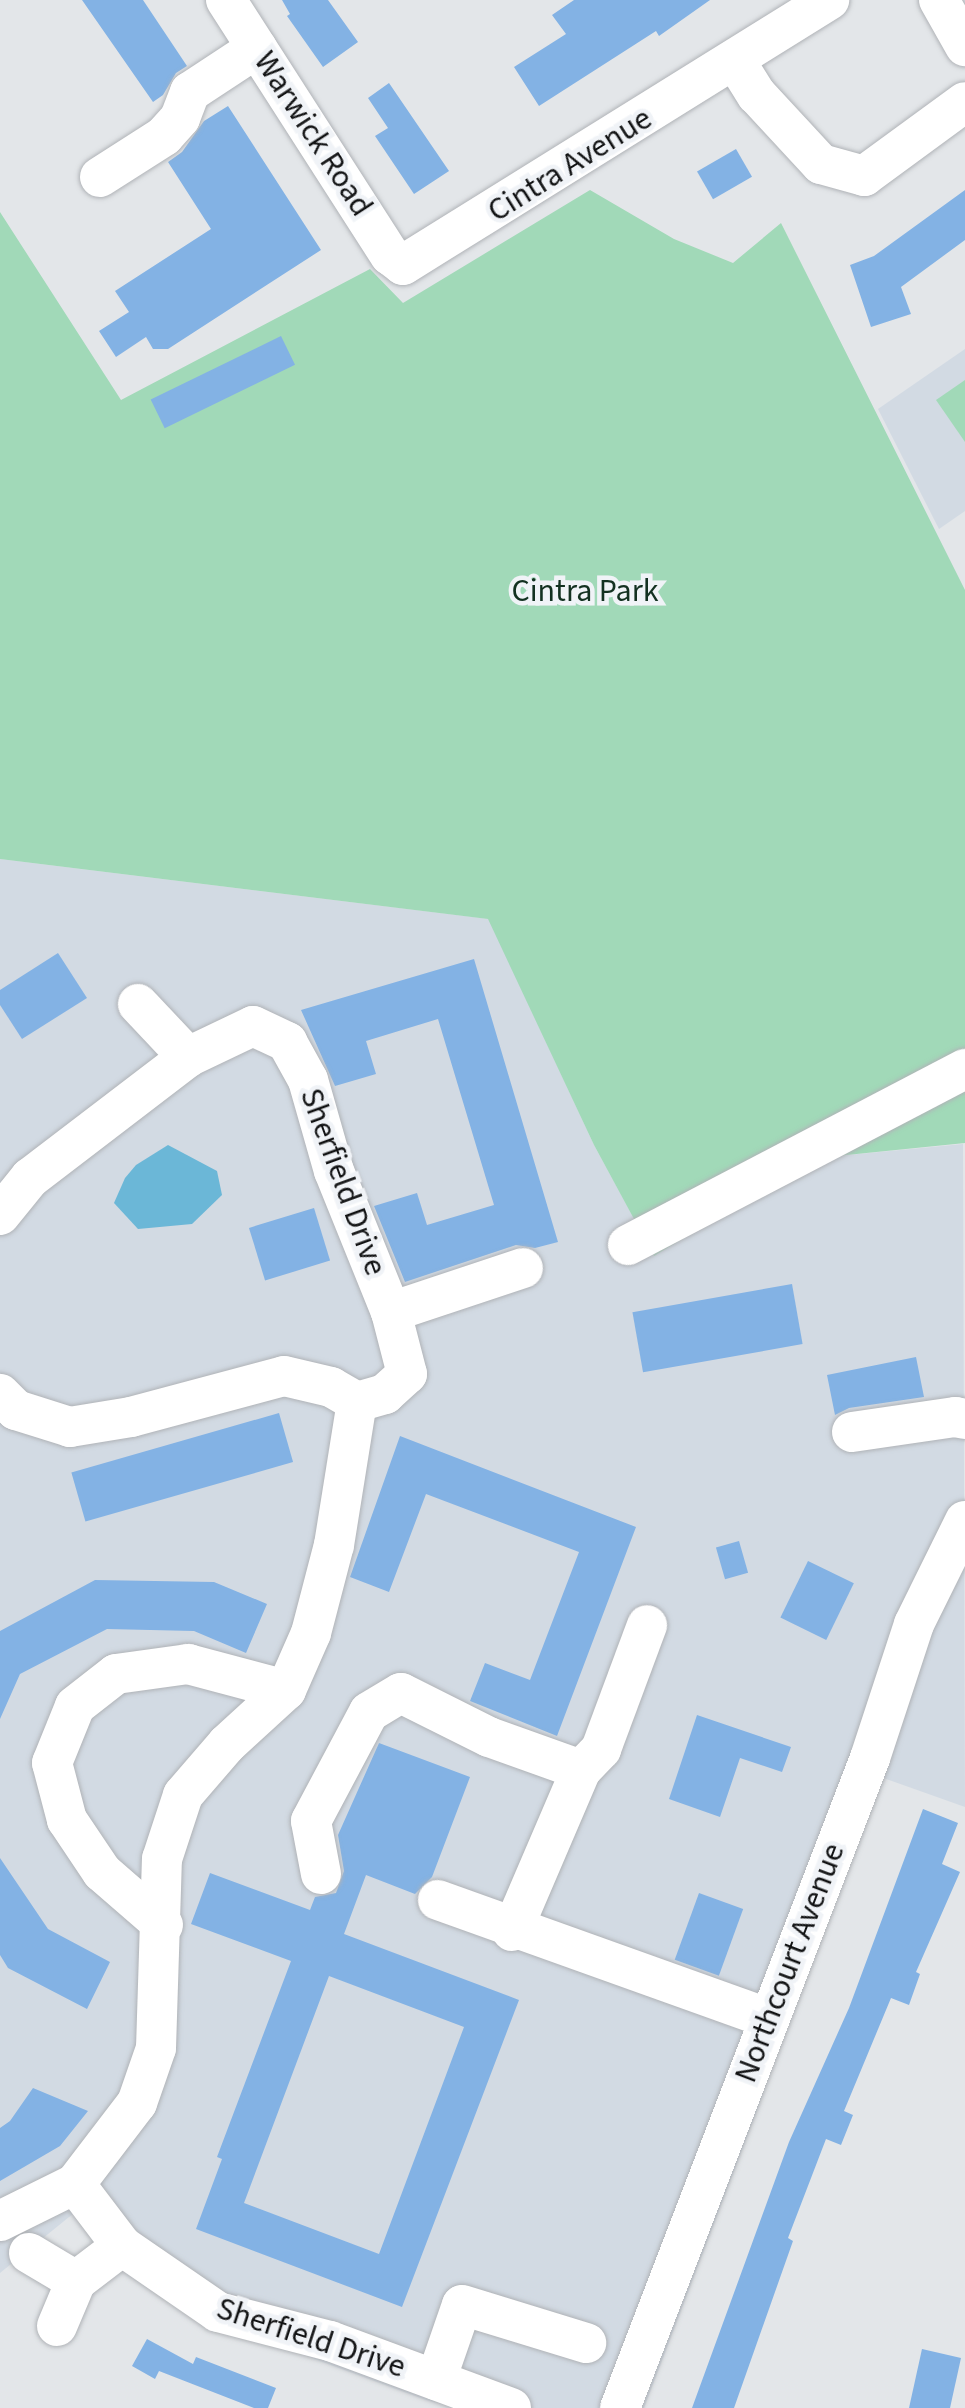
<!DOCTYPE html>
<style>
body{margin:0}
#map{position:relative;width:965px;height:2408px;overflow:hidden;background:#e3e6e9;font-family:"Source Sans 3",sans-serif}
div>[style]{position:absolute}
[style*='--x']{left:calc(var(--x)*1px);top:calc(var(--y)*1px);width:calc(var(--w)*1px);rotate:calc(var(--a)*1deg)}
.built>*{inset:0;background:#d2dae3}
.green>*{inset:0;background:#a1d9b8}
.water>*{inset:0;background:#6bb7d7}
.building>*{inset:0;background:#83b2e4;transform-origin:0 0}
.roads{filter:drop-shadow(0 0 2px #b0b3b7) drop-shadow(0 0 2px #b0b3b7)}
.minor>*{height:40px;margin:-20px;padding:0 20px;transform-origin:20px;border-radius:20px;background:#fff}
span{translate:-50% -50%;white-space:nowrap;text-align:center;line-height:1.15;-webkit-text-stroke:9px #f0f3f7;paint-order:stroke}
.street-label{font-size:32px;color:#121314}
.park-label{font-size:32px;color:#133121}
</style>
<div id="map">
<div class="built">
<i style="clip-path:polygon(965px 349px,965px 511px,939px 529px,878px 409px)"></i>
<i style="clip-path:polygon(0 859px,489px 919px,594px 1145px,654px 1255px,817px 1158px,963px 1144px,965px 1807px,875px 1775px,755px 2116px,644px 2408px,456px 2408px,426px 2400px,225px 2326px,74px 2213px,0 2273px)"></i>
</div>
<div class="green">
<i style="clip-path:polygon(590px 190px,674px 239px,733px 263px,781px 223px,965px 590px,965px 1143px,817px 1158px,654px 1256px,594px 1145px,488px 919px,0 859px,0 212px,121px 400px,370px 269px,403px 303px)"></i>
<i style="clip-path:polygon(965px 380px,965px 442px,936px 400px)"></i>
</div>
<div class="water">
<i style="clip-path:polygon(168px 1145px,217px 1171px,222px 1195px,192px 1224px,138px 1229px,114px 1203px,125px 1178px,136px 1165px)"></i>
</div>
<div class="building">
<i style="clip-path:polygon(82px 0,143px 0,187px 66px,176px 73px,163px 95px,153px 102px)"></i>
<i style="clip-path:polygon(282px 0,328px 0,358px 42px,323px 67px,287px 16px,290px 14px)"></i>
<i style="clip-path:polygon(574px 0,710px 0,659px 36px,656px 31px,539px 106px,514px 67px,566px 34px,552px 15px)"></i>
<i style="clip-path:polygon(389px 83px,449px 171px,414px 194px,375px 136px,388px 128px,368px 98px)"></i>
<i style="clip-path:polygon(228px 106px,321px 250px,168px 349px,153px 349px,146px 337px,116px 357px,99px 331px,129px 312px,115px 291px,211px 229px,168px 162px,182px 152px,204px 121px)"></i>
<i style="left:736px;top:149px;width:32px;height:45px;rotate:60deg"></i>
<i style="clip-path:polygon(965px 190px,965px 240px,901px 287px,911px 314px,871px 327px,850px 265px,874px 256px)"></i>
<i style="left:281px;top:336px;width:32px;height:145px;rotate:64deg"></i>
<i style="clip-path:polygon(58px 953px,87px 998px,22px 1039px,0 1005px,0 990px)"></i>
<i style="clip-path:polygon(474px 959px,558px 1242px,535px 1248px,516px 1245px,405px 1282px,374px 1206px,417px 1193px,427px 1225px,494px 1205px,438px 1019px,366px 1041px,376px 1074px,335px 1086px,301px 1010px)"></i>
<i style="left:314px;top:1208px;width:55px;height:68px;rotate:73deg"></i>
<i style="left:792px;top:1284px;width:61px;height:162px;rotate:80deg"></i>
<i style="clip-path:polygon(916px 1357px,924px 1397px,849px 1408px,835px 1415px,827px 1375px)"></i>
<i style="left:279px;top:1413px;width:51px;height:216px;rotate:74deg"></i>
<i style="clip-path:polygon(400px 1436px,636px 1527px,557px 1736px,470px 1701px,485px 1663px,530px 1680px,579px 1552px,426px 1494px,389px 1592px,350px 1577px)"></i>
<i style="left:739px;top:1541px;width:33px;height:24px;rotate:74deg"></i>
<i style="left:808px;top:1561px;width:51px;height:63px;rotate:26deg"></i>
<i style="clip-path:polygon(95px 1580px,214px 1582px,267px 1604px,246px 1653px,194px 1631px,107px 1629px,20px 1674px,0 1719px,0 1631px)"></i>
<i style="clip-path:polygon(697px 1715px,791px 1747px,782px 1772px,740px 1758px,720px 1817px,669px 1799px)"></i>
<i style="clip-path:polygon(evenodd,379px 1743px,470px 1777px,432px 1877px,415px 1894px,366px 1875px,344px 1934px,519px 2000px,402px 2307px,196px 2229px,222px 2159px,217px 2157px,291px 1961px,191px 1924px,210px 1873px,310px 1910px,315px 1897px,336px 1893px,344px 1871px,338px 1835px,379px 1743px,329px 1976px,464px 2027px,379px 2254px,244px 2203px,329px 1976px)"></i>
<i style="clip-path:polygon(923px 1809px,958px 1823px,942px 1864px,960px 1872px,916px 1972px,920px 1974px,909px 2005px,891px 1998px,844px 2111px,853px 2115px,841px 2145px,826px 2139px,788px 2238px,793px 2241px,734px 2408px,692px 2408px,789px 2142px,849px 2008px)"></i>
<i style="clip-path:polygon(0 1858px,48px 1929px,110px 1962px,87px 2009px,8px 1968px,0 1955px)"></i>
<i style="left:699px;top:1893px;width:47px;height:71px;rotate:20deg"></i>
<i style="clip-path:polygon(33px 2088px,88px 2111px,60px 2146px,0 2181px,0 2128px,10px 2121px)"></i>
<i style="clip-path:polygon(147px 2339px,193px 2364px,196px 2357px,276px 2388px,268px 2408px,254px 2408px,159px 2371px,155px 2379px,132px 2366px)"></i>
<i style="clip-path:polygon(922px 2349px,961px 2358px,950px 2408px,909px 2408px)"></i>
</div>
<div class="roads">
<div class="minor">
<i style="--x:226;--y:0;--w:303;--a:57.3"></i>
<i style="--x:390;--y:255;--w:16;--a:38"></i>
<i style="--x:403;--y:265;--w:502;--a:-31.88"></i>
<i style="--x:939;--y:0;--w:53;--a:60.5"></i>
<i style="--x:736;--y:62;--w:39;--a:58"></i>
<i style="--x:757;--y:95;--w:94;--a:47.2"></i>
<i style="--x:821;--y:164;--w:45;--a:15.6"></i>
<i style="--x:864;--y:176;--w:125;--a:-36.2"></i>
<i style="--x:100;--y:177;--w:76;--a:-32.6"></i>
<i style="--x:164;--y:136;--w:24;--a:-48"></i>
<i style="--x:180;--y:118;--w:28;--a:-69"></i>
<i style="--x:190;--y:92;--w:80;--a:-33.3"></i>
<i style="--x:138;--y:1004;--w:73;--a:46.7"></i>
<i style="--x:0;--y:1215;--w:48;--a:-51"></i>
<i style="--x:30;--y:1178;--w:199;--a:-37.4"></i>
<i style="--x:188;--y:1057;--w:72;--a:-25.5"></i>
<i style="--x:253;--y:1026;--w:38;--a:25"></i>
<i style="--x:287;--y:1042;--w:43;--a:61.1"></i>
<i style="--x:308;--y:1080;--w:95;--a:74.1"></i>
<i style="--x:334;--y:1171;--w:152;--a:68"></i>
<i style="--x:391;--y:1312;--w:64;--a:75.5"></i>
<i style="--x:407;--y:1374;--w:30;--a:138"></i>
<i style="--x:385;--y:1394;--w:29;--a:164"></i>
<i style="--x:357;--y:1402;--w:30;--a:-150"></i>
<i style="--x:331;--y:1387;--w:48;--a:-166.8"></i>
<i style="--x:284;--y:1376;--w:158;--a:165"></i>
<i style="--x:131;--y:1417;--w:62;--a:170.7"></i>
<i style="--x:70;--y:1427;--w:57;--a:-162.5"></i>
<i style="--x:16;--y:1410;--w:23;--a:-135"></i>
<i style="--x:628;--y:1245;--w:380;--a:-27.6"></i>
<i style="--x:391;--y:1312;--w:139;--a:-18.4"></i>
<i style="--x:852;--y:1432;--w:104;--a:-8.3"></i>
<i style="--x:955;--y:1417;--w:10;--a:11"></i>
<i style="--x:321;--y:1874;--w:54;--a:-100.7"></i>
<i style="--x:311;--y:1821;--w:123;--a:-62"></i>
<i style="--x:369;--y:1712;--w:37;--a:-31"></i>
<i style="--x:401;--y:1693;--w:98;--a:26.6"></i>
<i style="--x:489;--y:1737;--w:98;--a:19.7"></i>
<i style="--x:438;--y:1900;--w:350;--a:19.7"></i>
<i style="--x:163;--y:1925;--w:81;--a:-139"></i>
<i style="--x:102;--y:1872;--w:63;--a:-123.9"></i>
<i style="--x:67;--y:1820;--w:59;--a:-104.7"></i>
<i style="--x:52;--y:1763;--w:61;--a:-68"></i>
<i style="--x:75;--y:1706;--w:52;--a:-38"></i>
<i style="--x:116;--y:1674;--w:73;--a:-7.9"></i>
<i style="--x:188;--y:1664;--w:101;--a:14.9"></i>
<i style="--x:512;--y:1931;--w:175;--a:-66.8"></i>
<i style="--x:581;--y:1770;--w:29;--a:-46"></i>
<i style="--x:601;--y:1749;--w:132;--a:-69.6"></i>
<i style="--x:75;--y:2184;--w:78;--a:52.8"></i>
<i style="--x:122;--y:2246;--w:116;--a:34.5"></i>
<i style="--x:218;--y:2312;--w:116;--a:14.5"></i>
<i style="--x:330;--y:2341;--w:193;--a:20.3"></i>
<i style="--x:0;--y:2221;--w:84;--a:-26.3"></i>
<i style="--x:75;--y:2184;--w:102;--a:-52.6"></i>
<i style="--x:137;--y:2103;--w:58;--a:-70.9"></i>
<i style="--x:156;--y:2048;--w:189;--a:-88.2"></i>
<i style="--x:162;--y:1859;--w:67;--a:-71.8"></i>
<i style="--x:183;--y:1795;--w:67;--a:-49.2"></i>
<i style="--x:227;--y:1744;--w:80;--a:-42.5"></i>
<i style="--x:286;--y:1690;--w:62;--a:-66.3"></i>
<i style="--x:311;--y:1633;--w:91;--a:-75.4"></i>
<i style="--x:334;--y:1545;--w:145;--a:-80.9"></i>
<i style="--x:29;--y:2253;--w:55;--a:30.8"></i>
<i style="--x:57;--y:2326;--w:49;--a:-67.1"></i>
<i style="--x:76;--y:2281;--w:58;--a:-37.3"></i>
<i style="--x:436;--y:2380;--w:79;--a:-70.9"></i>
<i style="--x:462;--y:2305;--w:130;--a:17"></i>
<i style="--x:620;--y:2408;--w:696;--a:-68.96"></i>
<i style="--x:870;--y:1758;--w:141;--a:-71.8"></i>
<i style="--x:914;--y:1624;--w:115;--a:-63.7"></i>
</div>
</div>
<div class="street-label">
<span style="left:313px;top:134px;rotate:57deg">Warwick Road</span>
<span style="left:570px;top:165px;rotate:-32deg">Cintra Avenue</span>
<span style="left:343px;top:1182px;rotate:70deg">Sherfield Drive</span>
<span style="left:790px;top:1963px;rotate:-69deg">Northcourt Avenue</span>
<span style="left:311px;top:2338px;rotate:18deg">Sherfield Drive</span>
</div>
<div class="park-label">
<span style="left:585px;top:591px">Cintra Park</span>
</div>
</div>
